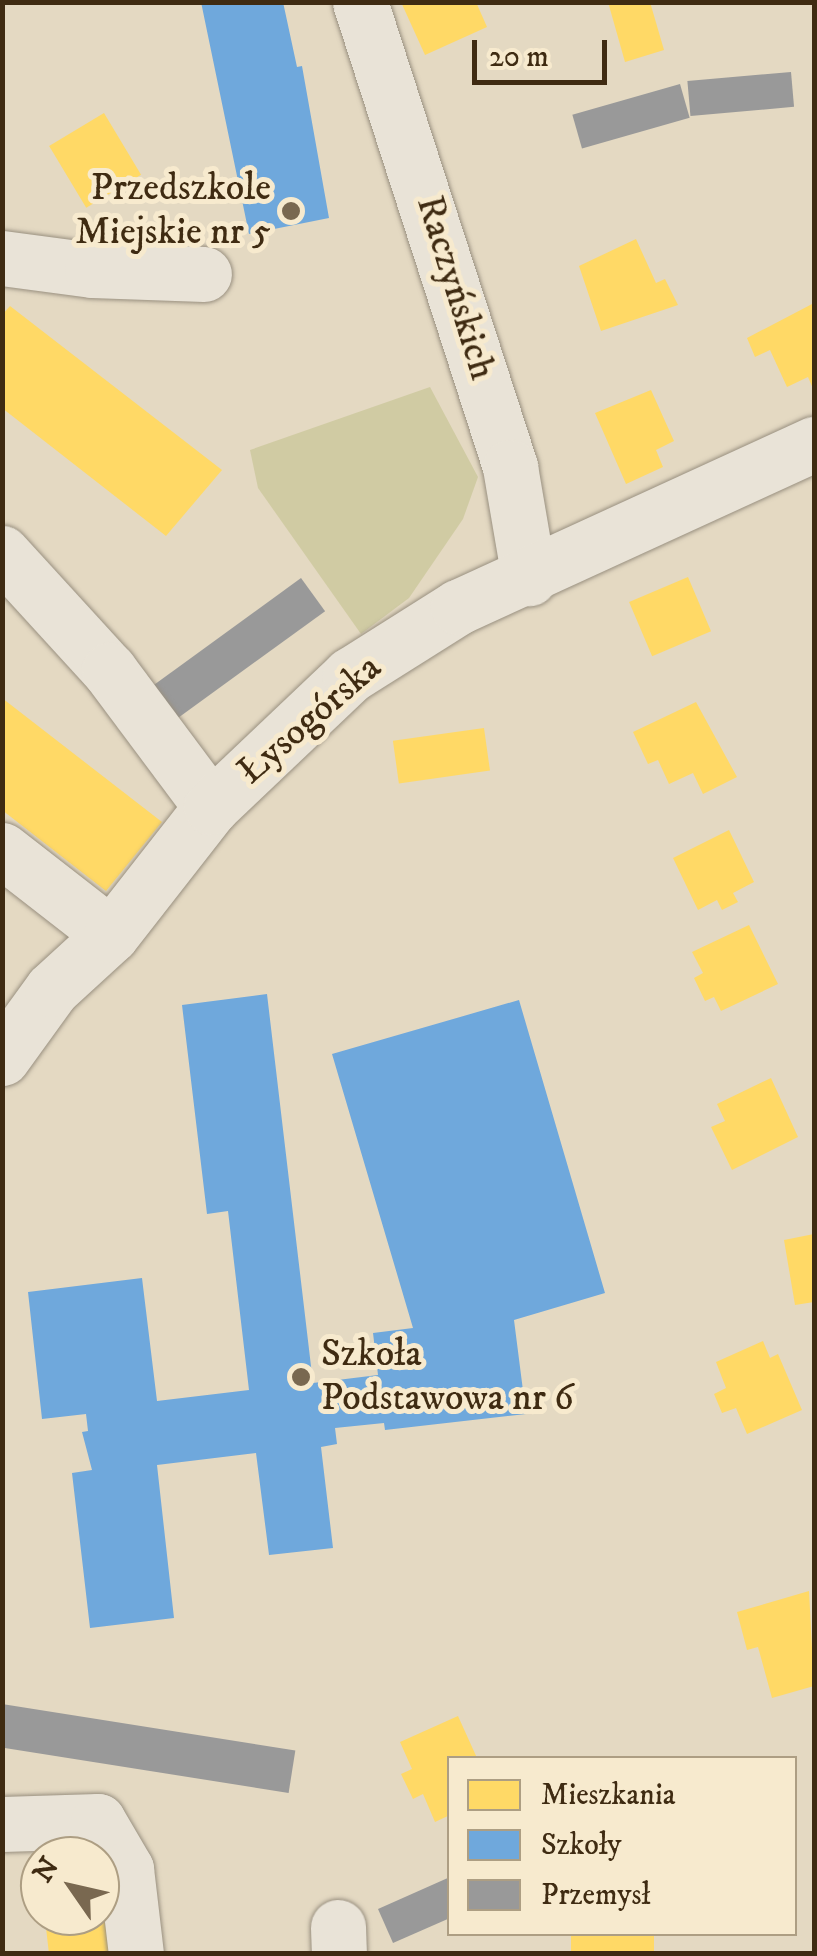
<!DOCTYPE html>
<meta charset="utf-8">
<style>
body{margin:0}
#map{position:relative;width:817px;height:1956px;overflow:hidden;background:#e4d9c2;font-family:"IM FELL DW Pica",serif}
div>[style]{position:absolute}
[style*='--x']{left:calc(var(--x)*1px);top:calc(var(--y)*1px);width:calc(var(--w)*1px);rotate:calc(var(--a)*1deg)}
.green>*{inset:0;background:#d0cba3}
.homes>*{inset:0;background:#ffd966;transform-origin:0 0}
.schools>*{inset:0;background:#6fa8dc}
.industry>*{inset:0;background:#999;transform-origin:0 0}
.roads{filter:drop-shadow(0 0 2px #999080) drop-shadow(0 0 2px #999080)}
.minor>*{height:55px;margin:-27.5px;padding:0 27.5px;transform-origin:27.5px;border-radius:27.5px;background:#e9e3d7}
.dots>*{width:28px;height:28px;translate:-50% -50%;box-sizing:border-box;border:5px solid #f7eace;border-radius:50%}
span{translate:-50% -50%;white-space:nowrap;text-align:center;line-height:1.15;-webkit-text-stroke:10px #f7eace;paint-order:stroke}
.poi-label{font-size:38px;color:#3f2b12}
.right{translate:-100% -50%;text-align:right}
.left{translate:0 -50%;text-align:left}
.street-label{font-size:38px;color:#3f2b12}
.frame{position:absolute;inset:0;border:5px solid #3f2b12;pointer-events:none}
.legend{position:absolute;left:447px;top:1756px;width:350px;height:180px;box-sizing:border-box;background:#f7eace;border:2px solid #ad9e83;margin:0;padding:12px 18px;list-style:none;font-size:30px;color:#3f2b12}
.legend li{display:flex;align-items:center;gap:20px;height:50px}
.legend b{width:50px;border:2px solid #ad9e83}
.north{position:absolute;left:20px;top:1836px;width:100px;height:100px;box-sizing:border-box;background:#f7eace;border:2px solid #ad9e83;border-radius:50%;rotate:304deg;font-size:28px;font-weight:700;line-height:40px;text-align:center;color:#3f2b12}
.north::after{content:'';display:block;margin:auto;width:35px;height:45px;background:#796850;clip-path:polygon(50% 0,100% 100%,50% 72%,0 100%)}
.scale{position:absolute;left:472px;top:40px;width:135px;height:45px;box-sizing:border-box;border:5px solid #3f2b12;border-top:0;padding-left:12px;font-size:30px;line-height:35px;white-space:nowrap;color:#3f2b12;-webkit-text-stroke:8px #f7eace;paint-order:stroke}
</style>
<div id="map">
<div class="green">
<i style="clip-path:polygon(430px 387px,478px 477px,463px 519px,409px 598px,361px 634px,258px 488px,250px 450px)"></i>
</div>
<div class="homes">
<i style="clip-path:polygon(401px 2px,476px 2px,487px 27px,425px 55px)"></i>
<i style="clip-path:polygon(608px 2px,650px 2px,664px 50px,625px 62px)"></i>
<i style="left:104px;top:113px;width:72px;height:64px;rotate:59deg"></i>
<i style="clip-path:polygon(636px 239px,656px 283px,665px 279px,678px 305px,601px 331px,579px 266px)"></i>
<i style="clip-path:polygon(814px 303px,814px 391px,808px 377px,787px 387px,770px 350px,755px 357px,747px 338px)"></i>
<i style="clip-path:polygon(10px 306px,222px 470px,166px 536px,2px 408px,2px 315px)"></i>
<i style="clip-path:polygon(651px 390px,674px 441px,656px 450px,663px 467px,626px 484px,595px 413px)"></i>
<i style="left:688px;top:577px;width:59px;height:64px;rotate:67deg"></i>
<i style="clip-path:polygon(2px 698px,162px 822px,106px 891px,2px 810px)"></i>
<i style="clip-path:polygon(696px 702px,737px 777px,703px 794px,693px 773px,669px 784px,658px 760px,648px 764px,633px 732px)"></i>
<i style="left:484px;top:728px;width:43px;height:92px;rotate:82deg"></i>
<i style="clip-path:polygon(729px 830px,754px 882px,733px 893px,738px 902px,722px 910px,717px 900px,698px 910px,673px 858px)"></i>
<i style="clip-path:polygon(749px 925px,778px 984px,721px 1011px,714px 997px,705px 1001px,694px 978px,703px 973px,692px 952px)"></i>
<i style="clip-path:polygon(771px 1078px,798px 1137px,732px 1170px,711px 1127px,725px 1121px,717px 1104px)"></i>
<i style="clip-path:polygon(814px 1234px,814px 1302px,795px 1305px,784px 1240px)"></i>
<i style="clip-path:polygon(763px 1341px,770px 1358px,778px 1354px,802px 1410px,747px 1434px,736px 1408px,722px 1413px,714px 1394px,726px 1388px,716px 1362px)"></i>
<i style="clip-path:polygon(809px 1591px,814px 1686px,772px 1698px,758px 1647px,747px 1650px,737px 1612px)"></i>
<i style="clip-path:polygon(458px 1716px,477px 1758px,450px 1758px,450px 1815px,435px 1822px,423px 1794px,413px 1799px,401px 1774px,412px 1769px,400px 1742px)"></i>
<i style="clip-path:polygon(40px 1890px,40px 1916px,100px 1916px,102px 1898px,109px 1954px,49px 1954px,45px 1919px,35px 1920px,31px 1891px)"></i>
<i style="left:571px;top:1934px;width:83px;height:20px"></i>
</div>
<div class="schools">
<i style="clip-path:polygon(201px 2px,283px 2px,297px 67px,302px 66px,329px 218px,249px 234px)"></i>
<i style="clip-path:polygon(267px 994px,313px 1383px,378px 1375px,373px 1333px,413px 1328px,332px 1054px,519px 1000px,605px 1293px,514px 1320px,526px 1414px,385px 1430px,384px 1423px,335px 1428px,337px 1444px,321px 1447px,333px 1548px,269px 1555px,256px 1453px,157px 1465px,174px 1618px,90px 1628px,72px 1473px,92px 1470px,82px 1432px,88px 1431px,86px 1414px,42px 1419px,28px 1292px,142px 1278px,157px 1401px,249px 1390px,228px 1211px,207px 1214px,182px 1005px)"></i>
</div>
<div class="industry">
<i style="left:791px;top:72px;width:35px;height:104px;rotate:85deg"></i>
<i style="left:680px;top:84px;width:35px;height:112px;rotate:74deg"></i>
<i style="left:301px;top:578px;width:41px;height:187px;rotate:54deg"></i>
<i style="left:2px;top:1704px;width:297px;height:43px;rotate:9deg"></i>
<i style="clip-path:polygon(450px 1877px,450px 1918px,393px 1943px,378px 1909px)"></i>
</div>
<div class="roads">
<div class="minor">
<i style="--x:360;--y:2;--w:489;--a:72.1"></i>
<i style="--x:510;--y:467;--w:113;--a:80.3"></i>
<i style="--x:2;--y:258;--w:91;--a:7.6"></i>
<i style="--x:92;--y:270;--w:112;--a:2"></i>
<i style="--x:2;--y:553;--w:159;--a:47.6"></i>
<i style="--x:109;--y:670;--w:171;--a:53.3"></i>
<i style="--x:2;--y:850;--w:138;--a:37.9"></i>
<i style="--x:2;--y:1058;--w:85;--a:-54.1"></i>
<i style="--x:52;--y:989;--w:80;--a:-42.5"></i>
<i style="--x:111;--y:935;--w:162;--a:-52"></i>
<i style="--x:211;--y:807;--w:192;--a:-43.5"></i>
<i style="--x:350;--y:675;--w:128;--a:-32.2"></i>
<i style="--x:458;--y:607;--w:392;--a:-24.6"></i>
<i style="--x:2;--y:1824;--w:96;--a:-1.8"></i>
<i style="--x:98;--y:1821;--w:56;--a:59.7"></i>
<i style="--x:126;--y:1869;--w:86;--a:83.3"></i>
<i style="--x:338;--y:1927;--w:27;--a:88"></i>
</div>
</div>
<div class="dots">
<i style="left:291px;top:211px;background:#796850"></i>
<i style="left:301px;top:1377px;background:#796850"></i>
</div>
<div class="poi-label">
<span class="right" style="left:271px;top:211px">Przedszkole<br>Miejskie nr 5</span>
<span class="left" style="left:321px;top:1377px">Szkoła<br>Podstawowa nr 6</span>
</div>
<div class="street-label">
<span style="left:455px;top:288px;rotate:73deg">Raczyńskich</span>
<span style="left:310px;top:720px;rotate:-41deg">Łysogórska</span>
</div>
<div class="frame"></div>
<ul class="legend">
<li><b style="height:28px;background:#ffd966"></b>Mieszkania</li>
<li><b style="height:28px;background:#6fa8dc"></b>Szkoły</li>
<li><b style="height:28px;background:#999"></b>Przemysł</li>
</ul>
<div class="north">N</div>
<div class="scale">20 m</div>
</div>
